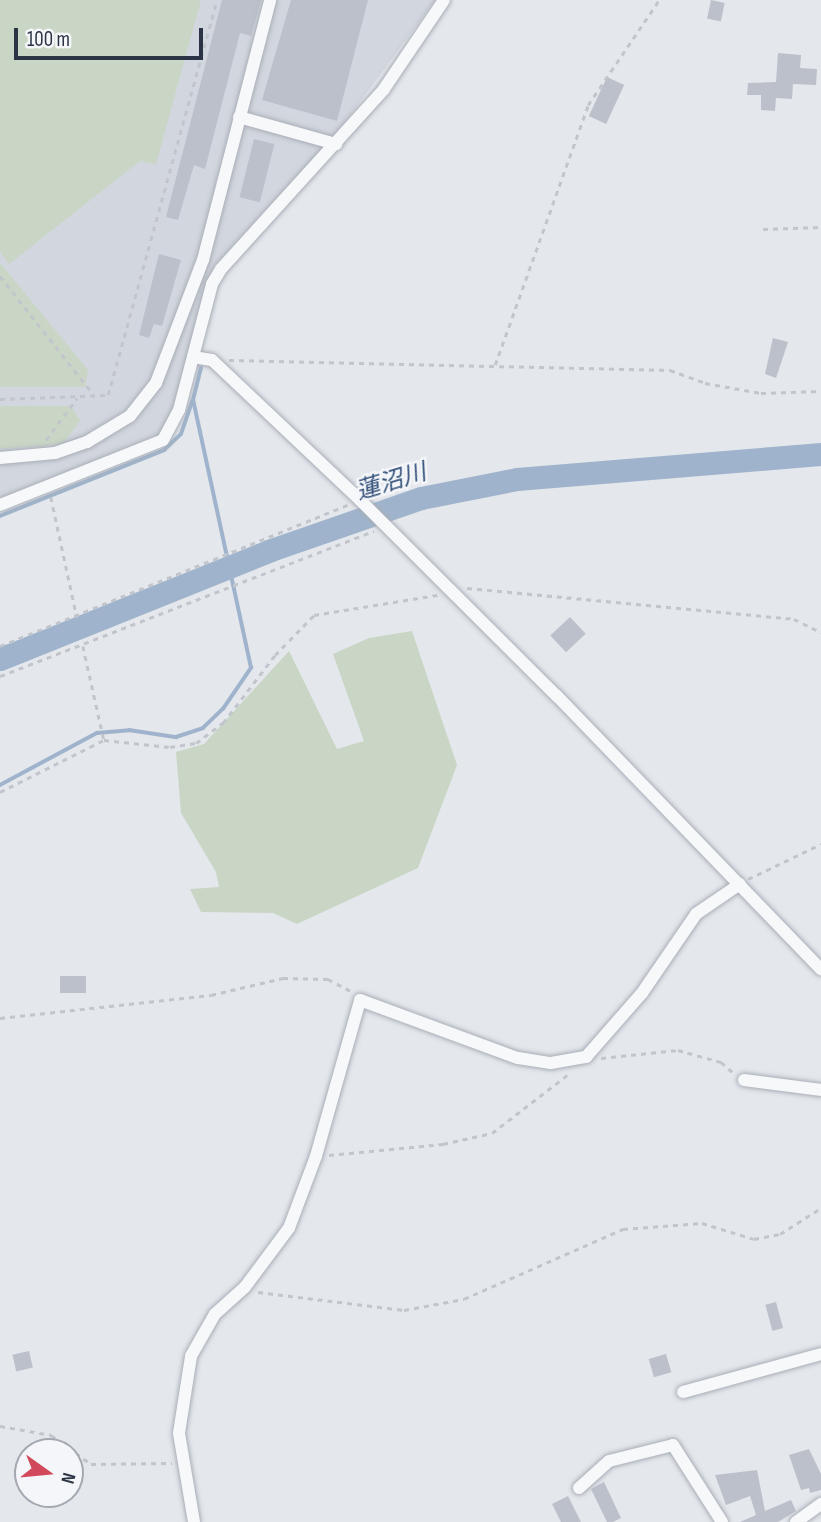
<!DOCTYPE html>
<meta charset="utf-8">
<style>
body{margin:0}
#map{position:relative;width:821px;height:1522px;overflow:hidden;background:#e4e7ec;font-family:"Sofia Sans Condensed","Noto Sans JP",sans-serif}
div>[style]{position:absolute}
[style*='--x']{left:calc(var(--x)*1px);top:calc(var(--y)*1px);width:calc(var(--w)*1px);rotate:calc(var(--a)*1deg)}
.built>*{inset:0;background:#d2d6de}
.green>*{inset:0;background:#c9d6c5}
.stream>*{height:3.5px;margin:-1.75px;padding:0 1.75px;transform-origin:1.75px;border-radius:1.75px;background:#9fb4cc}
.river>*{height:23px;margin:-11.5px;padding:0 11.5px;transform-origin:11.5px;border-radius:11.5px;background:#9fb4cc}
.building>*{inset:0;background:#bbc0ca;transform-origin:0 0}
.path>*{height:2.5px;margin-top:-1.25px;transform-origin:0;background:repeating-linear-gradient(90deg,#c2c5cb 0 5px,transparent 0 10px)}
.roads{filter:drop-shadow(0 0 2px #a9aeb7) drop-shadow(0 0 2px #a9aeb7)}
.minor>*{height:12px;margin:-6px;padding:0 6px;transform-origin:6px;border-radius:6px;background:#f7f8fa}
span{translate:-50% -50%;white-space:nowrap;text-align:center;line-height:1.15;-webkit-text-stroke:5px #f4f6f9;paint-order:stroke}
.water-label{font-size:24px;color:#34527a;font-style:italic}
.north{position:absolute;left:14px;top:1438px;width:70px;height:70px;box-sizing:border-box;background:#f4f6f9;border:2px solid #a4a8b1;border-radius:50%;rotate:105deg;font-size:19px;font-weight:700;line-height:28px;text-align:center;color:#2b3445}
.north::after{content:'';display:block;margin:auto;width:24px;height:32px;background:#d1495b;clip-path:polygon(50% 0,100% 100%,50% 72%,0 100%)}
.scale{position:absolute;left:14px;top:28px;width:189px;height:32px;box-sizing:border-box;border:4px solid #2b3445;border-top:0;padding-left:9px;font-size:21px;line-height:24px;white-space:nowrap;color:#2b3445;-webkit-text-stroke:5px #f4f6f9;paint-order:stroke}
</style>
<div id="map">
<div class="built">
<i style="clip-path:polygon(0 0,435px 0,338px 132px,214px 266px,172px 415px,160px 434px,0 499px)"></i>
</div>
<div class="green">
<i style="clip-path:polygon(0 0,201px 0,156px 164px,140px 161px,9px 264px,0 252px)"></i>
<i style="clip-path:polygon(0 263px,84px 365px,88px 371px,85px 387px,0 387px)"></i>
<i style="clip-path:polygon(0 406px,71px 406px,80px 421px,63px 444px,0 449px)"></i>
<i style="clip-path:polygon(412px 631px,457px 765px,418px 868px,297px 924px,273px 913px,201px 912px,190px 889px,219px 887px,216px 872px,181px 813px,176px 752px,204px 744px,289px 651px,337px 749px,364px 741px,333px 654px,369px 638px)"></i>
</div>
<div class="stream">
<i style="--x:0;--y:516;--w:177;--a:-21.9"></i>
<i style="--x:164;--y:450;--w:23;--a:-43"></i>
<i style="--x:181;--y:434;--w:34;--a:-71"></i>
<i style="--x:0;--y:785;--w:110;--a:-28.2"></i>
<i style="--x:97;--y:733;--w:32;--a:-5"></i>
<i style="--x:129;--y:730;--w:48;--a:8.5"></i>
<i style="--x:176;--y:737;--w:28;--a:-18"></i>
<i style="--x:203;--y:728;--w:28;--a:-44"></i>
<i style="--x:223;--y:709;--w:50;--a:-55.7"></i>
<i style="--x:251;--y:668;--w:274;--a:-102.2"></i>
<i style="--x:193;--y:400;--w:33;--a:-76"></i>
</div>
<div class="river">
<i style="--x:0;--y:659;--w:292;--a:-21.9"></i>
<i style="--x:271;--y:550;--w:159;--a:-19.1"></i>
<i style="--x:421;--y:498;--w:98;--a:-11.2"></i>
<i style="--x:517;--y:479;--w:305;--a:-4.7"></i>
</div>
<div class="building">
<i style="clip-path:polygon(222px 0,261px 0,251px 36px,240px 33px,205px 169px,194px 165px,178px 220px,166px 217px)"></i>
<i style="clip-path:polygon(291px 0,368px 0,337px 121px,262px 100px)"></i>
<i style="left:711px;top:0;width:14px;height:19px;rotate:12deg"></i>
<i style="clip-path:polygon(778px 53px,801px 55px,800px 68px,817px 69px,816px 85px,793px 84px,792px 99px,776px 98px,775px 111px,761px 110px,761px 95px,747px 95px,748px 83px,776px 82px)"></i>
<i style="left:607px;top:77px;width:19px;height:43px;rotate:25deg"></i>
<i style="left:254px;top:139px;width:21px;height:60px;rotate:14deg"></i>
<i style="clip-path:polygon(159px 254px,181px 260px,162px 326px,154px 324px,149px 338px,139px 335px)"></i>
<i style="clip-path:polygon(773px 338px,788px 342px,776px 378px,765px 374px)"></i>
<i style="left:570px;top:617px;width:23px;height:27px;rotate:47deg"></i>
<i style="left:86px;top:976px;width:17px;height:26px;rotate:90deg"></i>
<i style="left:776px;top:1302px;width:27px;height:11px;rotate:75deg"></i>
<i style="left:29px;top:1351px;width:17px;height:17px;rotate:77deg"></i>
<i style="left:666px;top:1354px;width:19px;height:18px;rotate:74deg"></i>
<i style="clip-path:polygon(809px 1449px,821px 1474px,821px 1490px,810px 1493px,809px 1488px,801px 1490px,789px 1455px)"></i>
<i style="clip-path:polygon(757px 1470px,765px 1511px,791px 1500px,796px 1511px,778px 1522px,740px 1522px,756px 1515px,750px 1496px,726px 1505px,715px 1475px)"></i>
<i style="clip-path:polygon(604px 1482px,621px 1518px,613px 1522px,607px 1522px,591px 1489px)"></i>
<i style="clip-path:polygon(568px 1496px,581px 1522px,561px 1522px,552px 1504px)"></i>
</div>
<div class="path">
<i style="--x:763;--y:229;--w:58;--a:-2"></i>
<i style="--x:0;--y:276;--w:152;--a:51.7"></i>
<i style="--x:229;--y:360;--w:441;--a:1.3"></i>
<i style="--x:670;--y:370;--w:37;--a:20"></i>
<i style="--x:705;--y:383;--w:57;--a:10.1"></i>
<i style="--x:761;--y:393;--w:60;--a:-1.9"></i>
<i style="--x:495;--y:365;--w:276;--a:-70.3"></i>
<i style="--x:588;--y:105;--w:127;--a:-55.9"></i>
<i style="--x:0;--y:399;--w:108;--a:-2.1"></i>
<i style="--x:108;--y:395;--w:410;--a:-74.6"></i>
<i style="--x:46;--y:440;--w:52;--a:-53.6"></i>
<i style="--x:51;--y:497;--w:123;--a:77.8"></i>
<i style="--x:467;--y:588;--w:328;--a:5.4"></i>
<i style="--x:794;--y:619;--w:30;--a:26"></i>
<i style="--x:0;--y:646;--w:375;--a:-22.1"></i>
<i style="--x:83;--y:646;--w:96;--a:77.4"></i>
<i style="--x:0;--y:676;--w:401;--a:-21.2"></i>
<i style="--x:0;--y:792;--w:116;--a:-26.6"></i>
<i style="--x:104;--y:740;--w:66;--a:6.1"></i>
<i style="--x:170;--y:747;--w:26;--a:-9"></i>
<i style="--x:196;--y:743;--w:34;--a:-37"></i>
<i style="--x:223;--y:723;--w:86;--a:-52.6"></i>
<i style="--x:275;--y:655;--w:56;--a:-45.7"></i>
<i style="--x:314;--y:615;--w:126;--a:-9.2"></i>
<i style="--x:748;--y:879;--w:81;--a:-25.6"></i>
<i style="--x:0;--y:1018;--w:212;--a:-6.2"></i>
<i style="--x:211;--y:995;--w:74;--a:-13.3"></i>
<i style="--x:283;--y:978;--w:45;--a:1.3"></i>
<i style="--x:328;--y:979;--w:26;--a:28"></i>
<i style="--x:601;--y:1058;--w:77;--a:-5.9"></i>
<i style="--x:678;--y:1050;--w:45;--a:15.6"></i>
<i style="--x:721;--y:1062;--w:18;--a:41"></i>
<i style="--x:329;--y:1155;--w:115;--a:-5.5"></i>
<i style="--x:443;--y:1144;--w:50;--a:-12.7"></i>
<i style="--x:492;--y:1133;--w:98;--a:-37.6"></i>
<i style="--x:258;--y:1292;--w:147;--a:7"></i>
<i style="--x:404;--y:1310;--w:61;--a:-10.4"></i>
<i style="--x:464;--y:1299;--w:174;--a:-23.8"></i>
<i style="--x:623;--y:1229;--w:79;--a:-4.3"></i>
<i style="--x:702;--y:1223;--w:54;--a:17.1"></i>
<i style="--x:754;--y:1239;--w:26;--a:-11"></i>
<i style="--x:780;--y:1234;--w:49;--a:-32.4"></i>
<i style="--x:0;--y:1426;--w:52;--a:10"></i>
<i style="--x:51;--y:1435;--w:49;--a:35.9"></i>
<i style="--x:91;--y:1464;--w:81;--a:-0.7"></i>
</div>
<div class="roads">
<div class="minor">
<i style="--x:239;--y:117;--w:101;--a:15.6"></i>
<i style="--x:193;--y:357;--w:19;--a:9"></i>
<i style="--x:212;--y:360;--w:204;--a:43.4"></i>
<i style="--x:360;--y:500;--w:278;--a:44.9"></i>
<i style="--x:557;--y:696;--w:380;--a:46"></i>
<i style="--x:0;--y:458;--w:55;--a:-5.2"></i>
<i style="--x:55;--y:453;--w:34;--a:-19"></i>
<i style="--x:87;--y:442;--w:50;--a:-31.2"></i>
<i style="--x:130;--y:416;--w:42;--a:-51.8"></i>
<i style="--x:156;--y:383;--w:132;--a:-69.1"></i>
<i style="--x:203;--y:260;--w:268;--a:-75.5"></i>
<i style="--x:0;--y:505;--w:175;--a:-21.7"></i>
<i style="--x:163;--y:440;--w:34;--a:-62"></i>
<i style="--x:179;--y:410;--w:130;--a:-75.3"></i>
<i style="--x:212;--y:284;--w:17;--a:-59"></i>
<i style="--x:221;--y:269;--w:243;--a:-47.8"></i>
<i style="--x:384;--y:89;--w:107;--a:-56"></i>
<i style="--x:744;--y:1080;--w:78;--a:7.4"></i>
<i style="--x:683;--y:1392;--w:143;--a:-15.4"></i>
<i style="--x:579;--y:1488;--w:40;--a:-42"></i>
<i style="--x:609;--y:1461;--w:66;--a:-14"></i>
<i style="--x:673;--y:1445;--w:91;--a:57.5"></i>
<i style="--x:194;--y:1522;--w:90;--a:-99.6"></i>
<i style="--x:179;--y:1433;--w:78;--a:-81.1"></i>
<i style="--x:191;--y:1356;--w:48;--a:-60.3"></i>
<i style="--x:215;--y:1314;--w:40;--a:-42"></i>
<i style="--x:245;--y:1287;--w:74;--a:-53.3"></i>
<i style="--x:289;--y:1228;--w:77;--a:-69.4"></i>
<i style="--x:316;--y:1156;--w:162;--a:-74.2"></i>
<i style="--x:360;--y:1000;--w:168;--a:20.2"></i>
<i style="--x:518;--y:1058;--w:33;--a:9"></i>
<i style="--x:551;--y:1063;--w:36;--a:-10"></i>
<i style="--x:586;--y:1057;--w:85;--a:-48.8"></i>
<i style="--x:642;--y:993;--w:96;--a:-55.6"></i>
<i style="--x:696;--y:914;--w:53;--a:-34.3"></i>
<i style="--x:796;--y:1522;--w:31;--a:-36"></i>
</div>
</div>
<div class="water-label">
<span style="left:391px;top:482px;rotate:-17deg">蓮沼川</span>
</div>
<div class="north">N</div>
<div class="scale">100 m</div>
</div>
